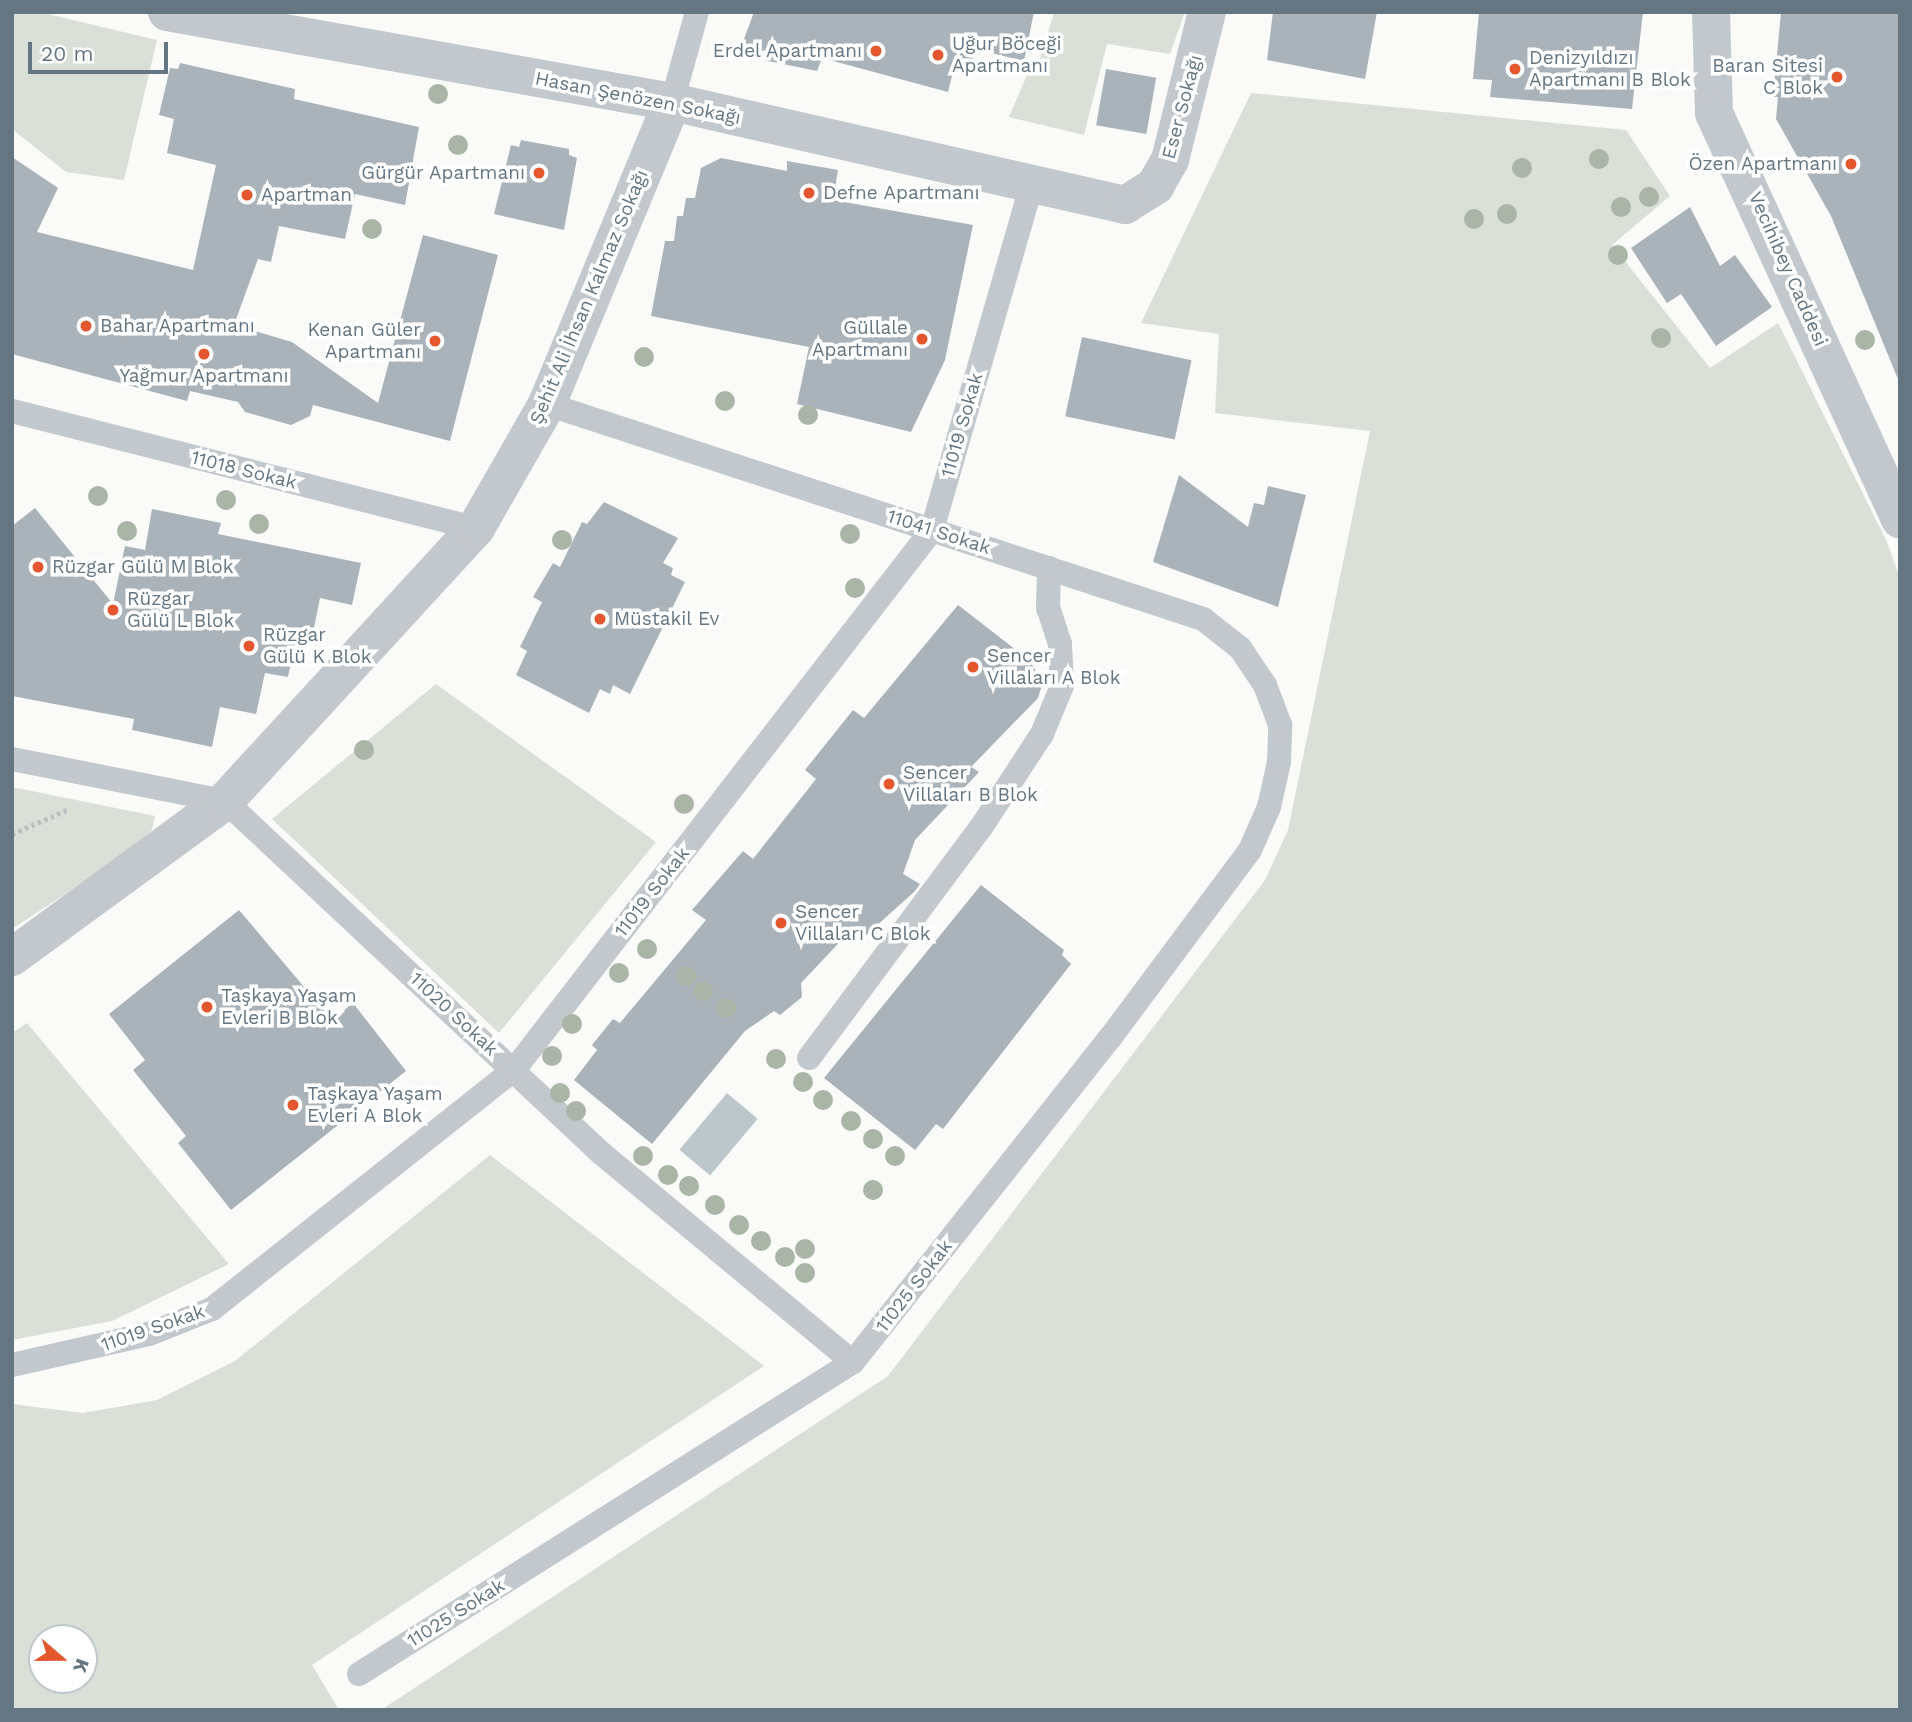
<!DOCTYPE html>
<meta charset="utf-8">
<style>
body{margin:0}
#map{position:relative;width:1912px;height:1722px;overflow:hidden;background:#fafaf8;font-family:"Work Sans",sans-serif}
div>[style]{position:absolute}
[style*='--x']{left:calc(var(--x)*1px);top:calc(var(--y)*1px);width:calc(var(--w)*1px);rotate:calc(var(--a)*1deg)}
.green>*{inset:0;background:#dadfd7}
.water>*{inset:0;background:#bbc7cb;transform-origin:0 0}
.building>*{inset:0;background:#aab3b9;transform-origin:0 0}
.path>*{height:4.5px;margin-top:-2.25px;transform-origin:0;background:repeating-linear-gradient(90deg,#bbbfc2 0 3.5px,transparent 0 7px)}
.service>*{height:24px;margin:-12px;padding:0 12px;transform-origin:12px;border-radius:12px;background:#c3c8cc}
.minor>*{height:38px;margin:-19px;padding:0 19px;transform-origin:19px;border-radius:19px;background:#c3c8cc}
.tertiary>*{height:38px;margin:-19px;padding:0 19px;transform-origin:19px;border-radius:19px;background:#c3c8cc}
.trees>*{width:20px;height:20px;margin:-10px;border-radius:50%;background:#aab4a7}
.dots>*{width:19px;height:19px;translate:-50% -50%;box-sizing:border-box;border:4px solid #fff;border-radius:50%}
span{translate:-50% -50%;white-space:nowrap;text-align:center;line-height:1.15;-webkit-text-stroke:7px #fff;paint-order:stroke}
.poi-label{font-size:19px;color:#657683}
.left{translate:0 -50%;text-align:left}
.right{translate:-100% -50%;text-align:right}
.street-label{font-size:19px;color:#657683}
.frame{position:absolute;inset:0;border:14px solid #657683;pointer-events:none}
.north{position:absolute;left:28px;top:1624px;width:70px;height:70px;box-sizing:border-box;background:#fff;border:2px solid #c1c8cd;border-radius:50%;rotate:110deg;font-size:19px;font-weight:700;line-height:28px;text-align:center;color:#657683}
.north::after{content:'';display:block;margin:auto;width:24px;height:32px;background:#e4572e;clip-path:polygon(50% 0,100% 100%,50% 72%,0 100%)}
.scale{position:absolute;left:28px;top:42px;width:140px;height:32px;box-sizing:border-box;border:4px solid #657683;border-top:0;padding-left:9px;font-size:21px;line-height:24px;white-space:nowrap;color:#657683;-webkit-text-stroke:5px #fff;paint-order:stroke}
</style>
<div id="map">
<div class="green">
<i style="clip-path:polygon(12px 12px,39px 12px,157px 40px,124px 180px,66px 172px,12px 129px)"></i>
<i style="clip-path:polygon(1054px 12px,1185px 12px,1170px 54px,1107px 44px,1084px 135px,1009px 117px,1033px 61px,1040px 60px)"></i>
<i style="clip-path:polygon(1251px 93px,1626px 130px,1670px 196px,1612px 245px,1710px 368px,1778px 323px,1887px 542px,1900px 578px,1900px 1710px,381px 1710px,888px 1376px,1265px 880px,1288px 830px,1370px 431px,1215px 413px,1219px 334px,1141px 323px)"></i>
<i style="clip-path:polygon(436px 684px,656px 842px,499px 1033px,272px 819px)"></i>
<i style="clip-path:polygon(12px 787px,155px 816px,152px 830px,123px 856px,12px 929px)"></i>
<i style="clip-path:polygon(27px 1023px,229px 1264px,112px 1321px,12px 1340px,12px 1033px)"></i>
<i style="clip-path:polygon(evenodd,490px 1155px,764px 1366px,312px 1665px,339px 1710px,12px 1710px,12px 1404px,83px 1413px,157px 1400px,235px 1361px,490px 1155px,84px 1638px,84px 1680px,42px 1680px,42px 1638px,84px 1638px)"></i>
</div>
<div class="water">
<i style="left:727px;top:1093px;width:40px;height:74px;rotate:40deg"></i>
</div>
<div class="building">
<i style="clip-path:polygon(754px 12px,1034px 12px,1024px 61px,975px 49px,969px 73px,954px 68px,948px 92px,822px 58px,817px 71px,754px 58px,746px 51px,744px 39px)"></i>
<i style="clip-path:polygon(1273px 12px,1377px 12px,1365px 79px,1267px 60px)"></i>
<i style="clip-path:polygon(1479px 12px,1643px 12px,1632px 109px,1490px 97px,1492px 80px,1473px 79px)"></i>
<i style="clip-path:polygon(1781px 12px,1900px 12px,1900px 384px,1831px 216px,1776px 119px,1778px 97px,1773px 97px)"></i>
<i style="clip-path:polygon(180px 63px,295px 89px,294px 99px,419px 127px,405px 205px,355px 194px,345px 239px,279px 226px,271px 262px,258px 259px,234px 325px,292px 342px,378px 403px,423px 235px,498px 255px,450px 441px,313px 405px,310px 416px,291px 425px,245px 412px,238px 402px,190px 391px,187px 401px,12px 354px,12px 157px,58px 188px,37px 232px,193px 270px,216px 165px,167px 153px,174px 119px,159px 115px,170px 68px,178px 69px)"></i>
<i style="left:1106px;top:69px;width:51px;height:57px;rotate:10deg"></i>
<i style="clip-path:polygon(521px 140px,569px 149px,569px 155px,577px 158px,564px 230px,494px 214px,511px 145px,519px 147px)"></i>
<i style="clip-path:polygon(721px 158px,787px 171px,787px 161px,838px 170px,833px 200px,973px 225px,945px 360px,911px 432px,797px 404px,809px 347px,651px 316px,665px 241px,674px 241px,677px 216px,683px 216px,686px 198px,695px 198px,701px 168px)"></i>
<i style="clip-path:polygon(1690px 207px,1720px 266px,1735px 255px,1772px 307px,1716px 346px,1681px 294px,1667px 303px,1631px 248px)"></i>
<i style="left:1082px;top:337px;width:112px;height:81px;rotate:12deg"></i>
<i style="clip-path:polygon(1179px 475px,1248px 527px,1254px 503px,1264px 505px,1268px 486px,1306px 495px,1278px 607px,1153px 562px)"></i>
<i style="clip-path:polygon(604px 502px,678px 538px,663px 563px,673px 568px,671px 575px,685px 582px,630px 694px,613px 685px,610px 694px,600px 689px,589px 713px,516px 675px,527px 651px,520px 647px,542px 602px,533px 597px,553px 563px,560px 567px,582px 522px,587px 524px)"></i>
<i style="clip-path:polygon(35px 508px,113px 604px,125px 546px,145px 550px,152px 509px,221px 523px,218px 534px,361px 563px,352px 605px,320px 598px,312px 638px,297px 634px,288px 677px,265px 673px,256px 714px,220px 707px,212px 747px,132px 730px,134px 719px,12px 696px,12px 526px)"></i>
<i style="clip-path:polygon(958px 605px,1029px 660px,1043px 682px,1038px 698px,971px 767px,979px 772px,915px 840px,903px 874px,920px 884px,915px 891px,864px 937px,853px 928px,801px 983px,802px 997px,780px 1015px,774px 1011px,745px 1031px,652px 1144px,574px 1080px,597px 1050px,592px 1045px,613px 1019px,620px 1023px,706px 920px,692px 910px,743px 851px,753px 859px,816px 779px,805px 770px,853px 710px,864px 718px)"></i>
<i style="clip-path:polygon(981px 885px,1064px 950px,1062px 955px,1071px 964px,943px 1129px,936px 1124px,915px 1150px,824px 1078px)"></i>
<i style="clip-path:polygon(239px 910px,332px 1020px,353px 1003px,406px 1071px,231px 1210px,178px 1143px,186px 1136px,133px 1070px,145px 1060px,109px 1014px)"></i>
</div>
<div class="path">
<i style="--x:12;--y:834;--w:62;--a:-23.7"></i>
</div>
<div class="service">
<i style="--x:672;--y:102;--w:93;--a:-74.5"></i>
<i style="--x:12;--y:411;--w:479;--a:14.2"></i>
<i style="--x:12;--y:759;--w:217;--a:11.2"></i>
<i style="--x:225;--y:801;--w:515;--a:43.11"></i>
<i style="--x:601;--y:1153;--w:327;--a:39.7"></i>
<i style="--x:809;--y:1058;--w:286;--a:-53.3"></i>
<i style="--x:980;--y:829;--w:113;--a:-56.9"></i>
<i style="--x:1042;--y:734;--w:52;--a:-67.4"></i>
<i style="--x:1062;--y:686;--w:42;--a:-92.7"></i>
<i style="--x:1060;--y:644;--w:38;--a:-108"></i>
<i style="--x:1048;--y:608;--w:40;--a:-88.6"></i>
<i style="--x:12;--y:1365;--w:140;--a:-12.8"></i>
<i style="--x:149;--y:1334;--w:68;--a:-21.6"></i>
<i style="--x:212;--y:1309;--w:385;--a:-38.4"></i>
<i style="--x:514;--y:1070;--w:683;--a:-52.26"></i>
<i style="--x:932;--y:530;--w:361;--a:-73.9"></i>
<i style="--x:359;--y:1674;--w:584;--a:-32.28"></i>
<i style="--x:853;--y:1362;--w:414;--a:-51.6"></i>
<i style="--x:1110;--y:1038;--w:234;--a:-53.3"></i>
<i style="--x:1250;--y:850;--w:47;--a:-66.2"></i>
<i style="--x:1269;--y:807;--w:46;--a:-77.5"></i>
<i style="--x:1279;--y:762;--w:37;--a:-88"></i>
<i style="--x:1280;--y:725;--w:43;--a:-110.6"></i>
<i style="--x:1265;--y:685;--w:45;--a:-124"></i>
<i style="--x:1240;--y:648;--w:47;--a:-141.9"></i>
<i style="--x:1203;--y:619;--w:690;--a:-161.85"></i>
</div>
<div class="minor">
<i style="--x:167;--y:12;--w:513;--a:10.11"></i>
<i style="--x:672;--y:102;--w:465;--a:12.8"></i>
<i style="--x:1125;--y:205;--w:36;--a:-32"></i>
<i style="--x:1155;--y:186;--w:30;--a:-60"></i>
<i style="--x:1170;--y:160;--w:153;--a:-76"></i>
<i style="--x:12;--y:957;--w:264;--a:-36.2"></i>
<i style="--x:225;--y:801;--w:371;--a:-47.4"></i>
<i style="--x:476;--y:528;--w:143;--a:-60.2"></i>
<i style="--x:547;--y:404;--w:327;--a:-67.5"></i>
</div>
<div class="tertiary">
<i style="--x:1711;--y:12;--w:101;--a:88.3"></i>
<i style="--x:1714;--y:113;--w:447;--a:65.4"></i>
</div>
<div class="trees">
<i style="left:438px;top:94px"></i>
<i style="left:458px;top:145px"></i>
<i style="left:1599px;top:159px"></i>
<i style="left:1522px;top:168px"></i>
<i style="left:1649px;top:197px"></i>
<i style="left:1621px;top:207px"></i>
<i style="left:1507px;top:214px"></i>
<i style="left:1474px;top:219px"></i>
<i style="left:372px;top:229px"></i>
<i style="left:1618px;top:255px"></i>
<i style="left:1661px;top:338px"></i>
<i style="left:1865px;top:340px"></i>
<i style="left:644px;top:357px"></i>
<i style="left:725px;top:401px"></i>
<i style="left:808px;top:415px"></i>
<i style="left:98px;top:496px"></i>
<i style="left:226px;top:500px"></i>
<i style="left:259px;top:524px"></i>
<i style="left:127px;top:531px"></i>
<i style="left:850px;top:534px"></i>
<i style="left:562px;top:540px"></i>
<i style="left:855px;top:588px"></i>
<i style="left:364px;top:750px"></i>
<i style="left:684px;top:804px"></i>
<i style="left:647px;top:949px"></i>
<i style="left:619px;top:973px"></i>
<i style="left:686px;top:976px"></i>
<i style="left:703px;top:991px"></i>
<i style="left:726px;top:1008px"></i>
<i style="left:572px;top:1024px"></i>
<i style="left:552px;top:1056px"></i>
<i style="left:776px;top:1059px"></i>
<i style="left:803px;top:1082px"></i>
<i style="left:560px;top:1093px"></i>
<i style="left:823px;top:1100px"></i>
<i style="left:576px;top:1111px"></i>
<i style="left:851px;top:1121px"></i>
<i style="left:873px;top:1139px"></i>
<i style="left:643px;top:1156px"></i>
<i style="left:895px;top:1156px"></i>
<i style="left:668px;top:1175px"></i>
<i style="left:689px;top:1186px"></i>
<i style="left:873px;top:1190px"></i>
<i style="left:715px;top:1205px"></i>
<i style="left:739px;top:1225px"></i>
<i style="left:761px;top:1241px"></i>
<i style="left:805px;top:1249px"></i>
<i style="left:785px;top:1257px"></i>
<i style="left:805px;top:1273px"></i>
</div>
<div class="dots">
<i style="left:876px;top:51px;background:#e4572e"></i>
<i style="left:938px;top:55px;background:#e4572e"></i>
<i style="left:1515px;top:69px;background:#e4572e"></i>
<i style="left:1837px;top:77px;background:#e4572e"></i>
<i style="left:1851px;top:164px;background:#e4572e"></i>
<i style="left:539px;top:173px;background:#e4572e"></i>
<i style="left:809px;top:193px;background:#e4572e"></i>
<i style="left:247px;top:195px;background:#e4572e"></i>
<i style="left:86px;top:326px;background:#e4572e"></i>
<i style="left:922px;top:339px;background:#e4572e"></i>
<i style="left:435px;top:341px;background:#e4572e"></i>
<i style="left:204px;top:354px;background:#e4572e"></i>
<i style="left:38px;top:567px;background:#e4572e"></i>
<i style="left:113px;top:610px;background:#e4572e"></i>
<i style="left:600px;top:619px;background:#e4572e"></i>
<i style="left:249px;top:646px;background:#e4572e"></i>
<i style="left:973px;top:667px;background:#e4572e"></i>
<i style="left:889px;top:784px;background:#e4572e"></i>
<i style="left:781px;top:923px;background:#e4572e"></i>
<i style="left:207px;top:1007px;background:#e4572e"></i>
<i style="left:293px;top:1105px;background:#e4572e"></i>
</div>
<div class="poi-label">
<span class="left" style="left:952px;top:55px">Uğur Böceği<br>Apartmanı</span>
<span class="right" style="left:862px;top:51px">Erdel Apartmanı</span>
<span class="left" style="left:1529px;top:69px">Denizyıldızı<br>Apartmanı B Blok</span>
<span class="right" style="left:1823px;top:77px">Baran Sitesi<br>C Blok</span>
<span class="right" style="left:1837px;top:164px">Özen Apartmanı</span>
<span class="right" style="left:525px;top:173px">Gürgür Apartmanı</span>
<span class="left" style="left:823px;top:193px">Defne Apartmanı</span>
<span class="left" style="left:261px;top:195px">Apartman</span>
<span class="left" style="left:100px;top:326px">Bahar Apartmanı</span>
<span class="right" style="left:908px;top:339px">Güllale<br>Apartmanı</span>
<span class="right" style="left:421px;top:341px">Kenan Güler<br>Apartmanı</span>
<span style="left:204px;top:376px">Yağmur Apartmanı</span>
<span class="left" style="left:52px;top:567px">Rüzgar Gülü M Blok</span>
<span class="left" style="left:127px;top:610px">Rüzgar<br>Gülü L Blok</span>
<span class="left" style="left:614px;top:619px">Müstakil Ev</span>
<span class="left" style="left:263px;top:646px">Rüzgar<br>Gülü K Blok</span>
<span class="left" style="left:987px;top:667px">Sencer<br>Villaları A Blok</span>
<span class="left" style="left:903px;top:784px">Sencer<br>Villaları B Blok</span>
<span class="left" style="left:795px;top:923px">Sencer<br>Villaları C Blok</span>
<span class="left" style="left:221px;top:1007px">Taşkaya Yaşam<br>Evleri B Blok</span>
<span class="left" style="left:307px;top:1105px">Taşkaya Yaşam<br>Evleri A Blok</span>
</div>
<div class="street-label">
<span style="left:638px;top:98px;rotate:11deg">Hasan Şenözen Sokağı</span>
<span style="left:1182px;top:107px;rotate:-75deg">Eser Sokağı</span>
<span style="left:1788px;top:269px;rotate:66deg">Vecihibey Caddesi</span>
<span style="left:589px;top:297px;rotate:-67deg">Şehit Ali İhsan Kalmaz Sokağı</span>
<span style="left:962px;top:425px;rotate:-74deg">11019 Sokak</span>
<span style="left:244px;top:470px;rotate:14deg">11018 Sokak</span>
<span style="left:939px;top:532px;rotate:18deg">11041 Sokak</span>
<span style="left:652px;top:892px;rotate:-52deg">11019 Sokak</span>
<span style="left:454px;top:1014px;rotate:43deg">11020 Sokak</span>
<span style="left:914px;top:1286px;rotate:-52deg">11025 Sokak</span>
<span style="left:153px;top:1328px;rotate:-19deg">11019 Sokak</span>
<span style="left:456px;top:1613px;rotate:-32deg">11025 Sokak</span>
</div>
<div class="frame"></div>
<div class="north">K</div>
<div class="scale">20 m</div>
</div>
